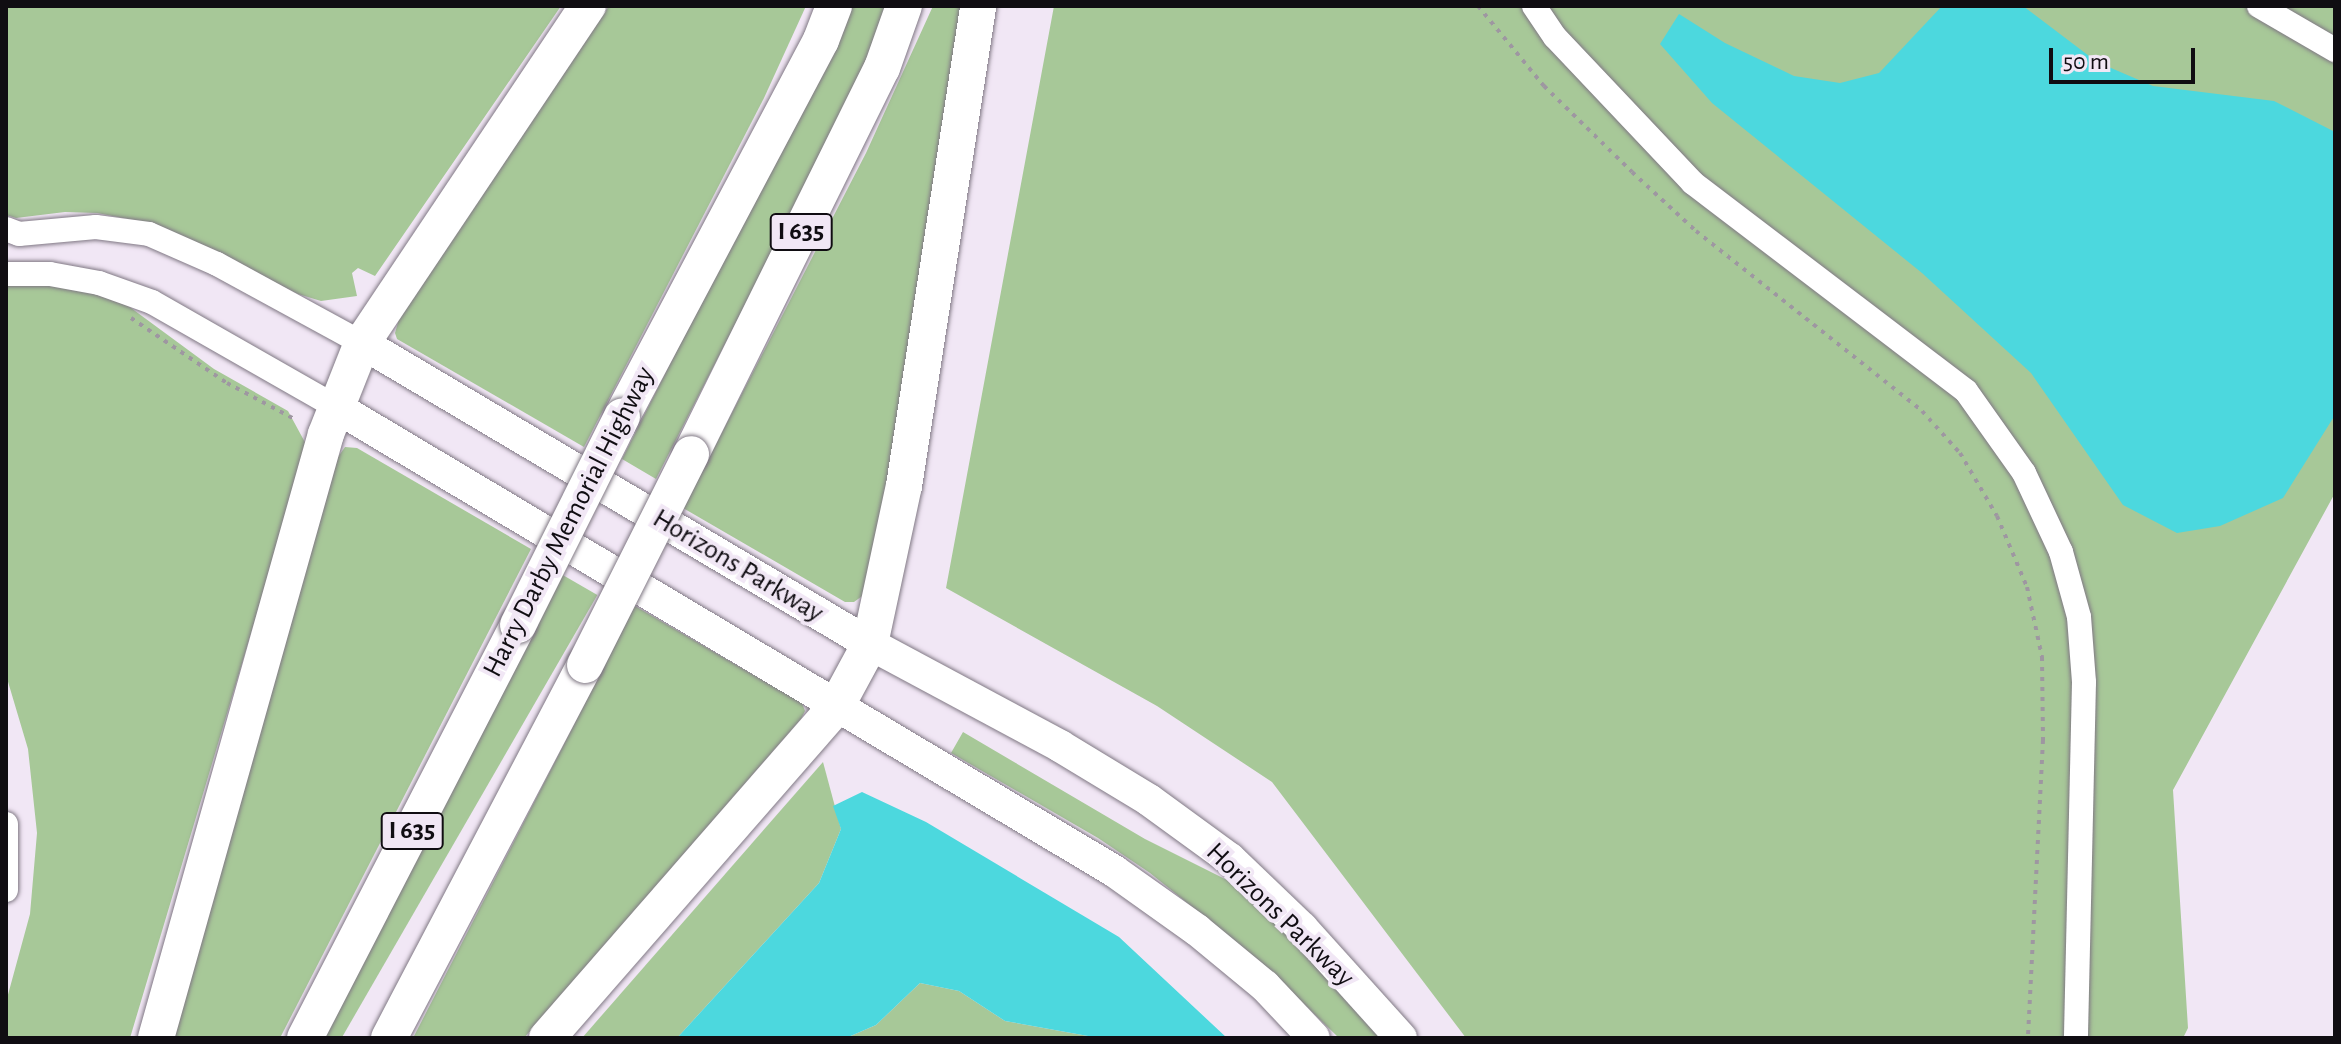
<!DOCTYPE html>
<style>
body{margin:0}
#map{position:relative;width:2341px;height:1044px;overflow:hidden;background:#f1e7f5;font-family:"Alegreya Sans",sans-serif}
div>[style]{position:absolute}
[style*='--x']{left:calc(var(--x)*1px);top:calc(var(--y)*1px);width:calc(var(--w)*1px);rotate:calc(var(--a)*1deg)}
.green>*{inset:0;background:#a7c898;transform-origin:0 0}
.water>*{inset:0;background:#4cd8de}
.path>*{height:4px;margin-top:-2px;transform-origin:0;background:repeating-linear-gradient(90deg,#9e97a1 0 4px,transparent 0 10px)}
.roads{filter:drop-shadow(0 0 2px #807884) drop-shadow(0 0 2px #807884)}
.minor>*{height:24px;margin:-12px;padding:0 12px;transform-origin:12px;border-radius:12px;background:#fff}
.major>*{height:32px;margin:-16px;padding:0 16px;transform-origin:16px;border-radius:16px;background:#fff}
.highway>*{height:36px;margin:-18px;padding:0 18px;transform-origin:18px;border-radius:18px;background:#fff}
.bridges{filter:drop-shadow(0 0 2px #807884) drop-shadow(0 0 2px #807884)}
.highway-bridge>*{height:36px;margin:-18px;padding:0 18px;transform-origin:18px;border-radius:18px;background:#fff}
span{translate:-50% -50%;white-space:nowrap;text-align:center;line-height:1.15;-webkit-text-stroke:8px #f1e7f5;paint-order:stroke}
.shield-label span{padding:2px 6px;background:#f1e7f5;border:2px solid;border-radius:6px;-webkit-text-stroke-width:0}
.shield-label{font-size:26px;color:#100d12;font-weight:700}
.street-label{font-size:28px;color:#100d12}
.frame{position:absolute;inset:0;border:8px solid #100d12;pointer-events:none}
.scale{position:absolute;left:2049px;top:48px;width:146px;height:36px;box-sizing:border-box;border:4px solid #100d12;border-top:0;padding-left:10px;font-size:24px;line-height:28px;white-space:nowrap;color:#100d12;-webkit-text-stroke:6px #f1e7f5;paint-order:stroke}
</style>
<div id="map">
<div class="green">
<i style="clip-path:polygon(6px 6px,561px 6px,375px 276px,358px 268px,352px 273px,357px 296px,321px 301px,298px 294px,154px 224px,97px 213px,65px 212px,16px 218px,6px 215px)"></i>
<i style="clip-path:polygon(609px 6px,806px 6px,764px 98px,584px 447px,397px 339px,395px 333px,399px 319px)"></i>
<i style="clip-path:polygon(847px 6px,893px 6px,843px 113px,656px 479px,622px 459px,807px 93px)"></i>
<i style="clip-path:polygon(933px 6px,962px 6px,874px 562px,865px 594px,854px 602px,845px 602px,683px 508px,866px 153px)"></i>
<i style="clip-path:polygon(1054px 6px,2335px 6px,2335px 493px,2173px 790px,2188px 1028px,2183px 1038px,1466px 1038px,1272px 782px,1157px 706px,946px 588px)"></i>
<i style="clip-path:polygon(27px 284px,86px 289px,127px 305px,214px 369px,288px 411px,307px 446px,130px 1038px,6px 1038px,6px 1002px,30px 914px,37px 833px,28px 749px,6px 675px,6px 285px)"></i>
<i style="clip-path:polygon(345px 447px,357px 448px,531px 549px,280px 1038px,171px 1038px,338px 457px)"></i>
<i style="left:561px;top:574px;width:42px;height:521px;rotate:30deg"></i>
<i style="clip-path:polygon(635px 606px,802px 703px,805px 711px,801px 719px,524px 1038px,413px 1038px)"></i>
<i style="clip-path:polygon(963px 732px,1145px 839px,1227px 880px,1294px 937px,1389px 1038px,1339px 1038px,1262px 963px,1150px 873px,1098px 838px,951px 753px)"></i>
<i style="clip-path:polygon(823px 762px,841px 829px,819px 883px,677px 1038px,582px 1038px)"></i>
<i style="clip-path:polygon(920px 983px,959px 991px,1005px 1021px,1099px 1038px,846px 1038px,876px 1025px)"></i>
</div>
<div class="water">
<i style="clip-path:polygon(1942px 6px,2023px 6px,2097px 62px,2153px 86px,2274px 101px,2335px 132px,2335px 415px,2283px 498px,2220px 526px,2177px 533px,2123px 505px,2031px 373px,1922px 273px,1712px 103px,1660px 44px,1679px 14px,1725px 43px,1794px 76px,1840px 83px,1879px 73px)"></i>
<i style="clip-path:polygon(862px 792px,926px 822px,1119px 937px,1227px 1038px,1099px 1038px,1005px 1021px,959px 991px,920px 983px,876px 1025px,846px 1038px,677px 1038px,819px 883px,841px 829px,833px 806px)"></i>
</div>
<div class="path">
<i style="--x:1478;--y:6;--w:104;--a:50.5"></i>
<i style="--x:1544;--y:86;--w:123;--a:44.3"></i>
<i style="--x:1632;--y:172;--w:87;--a:42.7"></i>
<i style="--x:1696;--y:231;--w:289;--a:38.5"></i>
<i style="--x:1922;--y:411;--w:57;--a:47.9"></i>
<i style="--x:1960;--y:453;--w:73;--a:59.6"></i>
<i style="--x:1997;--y:516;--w:77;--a:67.1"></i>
<i style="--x:2027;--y:587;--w:72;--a:77.9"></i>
<i style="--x:2042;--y:657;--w:83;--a:89.3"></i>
<i style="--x:2043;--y:740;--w:298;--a:92.9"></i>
<i style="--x:131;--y:318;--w:116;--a:34.1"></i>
<i style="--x:227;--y:383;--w:78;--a:28.2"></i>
</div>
<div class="roads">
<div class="minor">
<i style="--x:1534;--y:6;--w:37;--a:56"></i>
<i style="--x:1555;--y:37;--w:201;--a:46.6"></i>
<i style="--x:1693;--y:183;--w:343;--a:37.3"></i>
<i style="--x:1966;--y:391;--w:100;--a:54.7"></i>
<i style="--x:2024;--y:473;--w:87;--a:64.9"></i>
<i style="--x:2061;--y:552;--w:67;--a:74.5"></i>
<i style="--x:2079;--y:617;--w:65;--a:85.6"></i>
<i style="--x:2084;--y:682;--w:356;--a:91.3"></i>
<i style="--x:2259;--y:6;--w:88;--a:30.1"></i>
<i style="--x:6;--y:229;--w:14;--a:21"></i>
<i style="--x:19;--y:234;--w:77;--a:-5.2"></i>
<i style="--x:96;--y:227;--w:53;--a:7.5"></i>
<i style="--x:149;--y:234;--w:74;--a:23.8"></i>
<i style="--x:217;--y:264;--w:165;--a:28.6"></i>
<i style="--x:6;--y:274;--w:44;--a:0"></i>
<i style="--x:50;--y:274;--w:50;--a:10.4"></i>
<i style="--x:99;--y:283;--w:56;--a:19.7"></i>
<i style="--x:152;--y:302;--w:212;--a:29.7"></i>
<i style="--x:6;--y:824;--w:66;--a:90"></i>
</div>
<div class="major">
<i style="--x:362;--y:343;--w:590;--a:30.65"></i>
<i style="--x:870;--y:644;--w:216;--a:28.2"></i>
<i style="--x:1060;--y:746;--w:104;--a:31.2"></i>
<i style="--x:1149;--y:800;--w:100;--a:36.1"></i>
<i style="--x:1230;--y:859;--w:100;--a:43.8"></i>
<i style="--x:1302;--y:928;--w:148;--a:48"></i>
<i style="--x:336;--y:407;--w:906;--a:30.81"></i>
<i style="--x:1114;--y:871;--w:102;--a:35.4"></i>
<i style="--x:1197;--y:930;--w:88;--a:39.5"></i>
<i style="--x:1265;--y:986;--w:71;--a:46.7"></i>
</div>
<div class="highway">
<i style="--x:622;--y:416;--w:425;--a:-62.1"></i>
<i style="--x:821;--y:40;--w:36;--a:-69"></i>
<i style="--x:691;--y:454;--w:431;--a:-63.7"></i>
<i style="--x:882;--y:68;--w:66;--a:-70.5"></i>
<i style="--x:156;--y:1038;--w:627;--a:-74.28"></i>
<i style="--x:326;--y:434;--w:98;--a:-68.4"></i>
<i style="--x:362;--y:343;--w:406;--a:-56.2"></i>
<i style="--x:305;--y:1038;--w:465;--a:-62.7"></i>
<i style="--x:389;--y:1038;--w:421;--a:-62.3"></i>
<i style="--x:547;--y:1038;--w:442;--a:-48.9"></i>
<i style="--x:837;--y:705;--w:69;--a:-61.6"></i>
<i style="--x:870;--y:644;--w:162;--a:-77.9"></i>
<i style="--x:904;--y:486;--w:486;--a:-81.2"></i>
</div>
</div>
<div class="bridges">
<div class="highway-bridge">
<i style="--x:518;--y:625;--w:233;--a:-63.5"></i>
<i style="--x:585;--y:665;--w:236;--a:-63.3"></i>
</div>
</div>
<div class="shield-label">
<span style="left:801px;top:232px">I 635</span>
<span style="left:412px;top:831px">I 635</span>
</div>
<div class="street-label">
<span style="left:569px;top:522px;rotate:-63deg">Harry Darby Memorial Highway</span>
<span style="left:738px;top:566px;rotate:31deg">Horizons Parkway</span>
<span style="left:1280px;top:915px;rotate:44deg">Horizons Parkway</span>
</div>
<div class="frame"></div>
<div class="scale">50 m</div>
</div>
